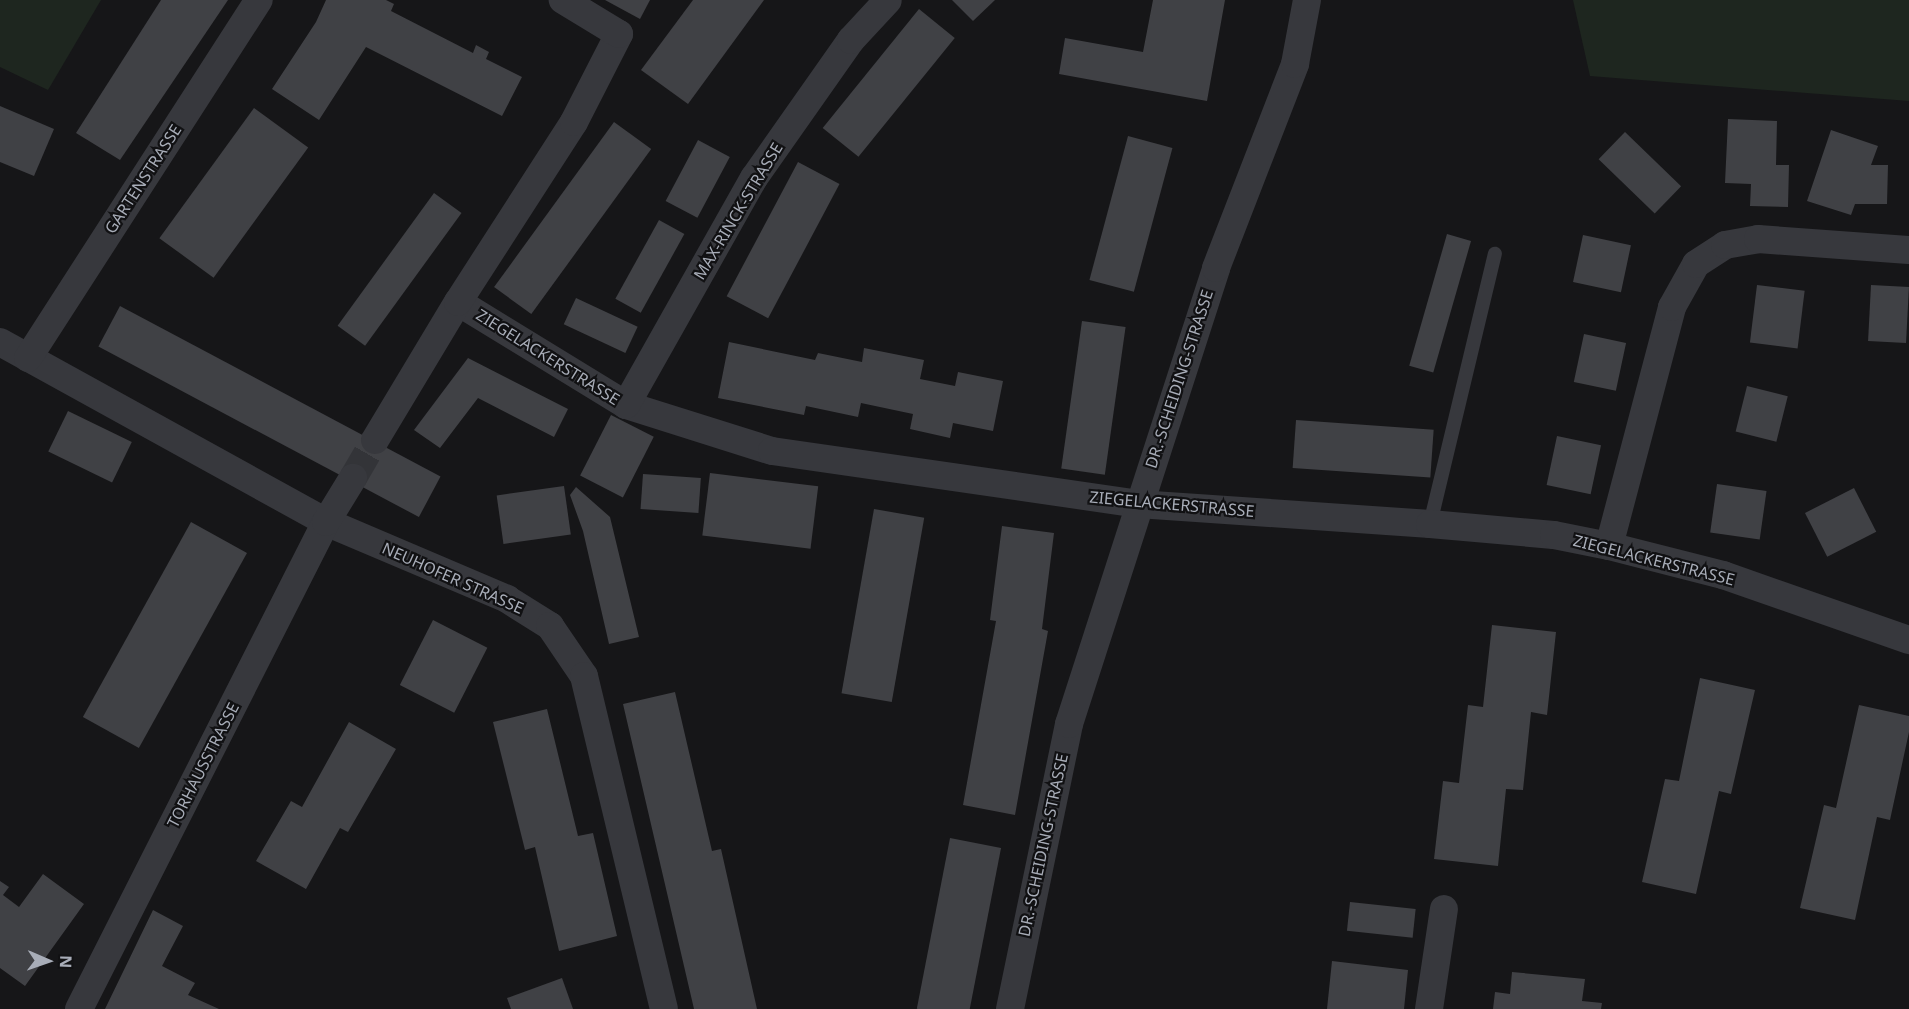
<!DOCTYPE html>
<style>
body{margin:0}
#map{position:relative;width:1909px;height:1009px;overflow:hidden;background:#161618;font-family:"Noto Sans",sans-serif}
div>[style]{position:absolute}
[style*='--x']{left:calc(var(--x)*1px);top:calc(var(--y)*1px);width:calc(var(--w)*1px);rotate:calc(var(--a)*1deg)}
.green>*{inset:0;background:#1e261f}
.building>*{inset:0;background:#404145;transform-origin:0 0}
.street-tunnel>*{height:28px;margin-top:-14px;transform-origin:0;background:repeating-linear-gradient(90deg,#333438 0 28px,transparent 0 42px)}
.lane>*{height:14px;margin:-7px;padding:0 7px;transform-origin:7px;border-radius:7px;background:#37383d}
.street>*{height:28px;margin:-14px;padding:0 14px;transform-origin:14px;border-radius:14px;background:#37383d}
span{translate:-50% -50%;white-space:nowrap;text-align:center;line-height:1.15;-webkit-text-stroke:4.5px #111113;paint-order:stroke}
.street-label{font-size:16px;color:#a8adb8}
.north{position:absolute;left:18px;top:931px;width:60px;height:60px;-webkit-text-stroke:4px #111113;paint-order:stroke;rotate:92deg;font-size:16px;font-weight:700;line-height:24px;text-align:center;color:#a8adb8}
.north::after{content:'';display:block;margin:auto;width:21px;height:27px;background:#a8adb8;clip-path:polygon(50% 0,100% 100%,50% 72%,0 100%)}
</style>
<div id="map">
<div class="green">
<i style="clip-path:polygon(0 0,101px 0,48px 90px,0 67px)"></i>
<i style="clip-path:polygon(1573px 0,1909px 0,1909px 101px,1590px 76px)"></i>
</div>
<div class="building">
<i style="clip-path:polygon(161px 0,228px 0,120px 160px,76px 133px)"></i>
<i style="clip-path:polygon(326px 0,386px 0,394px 4px,391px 11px,473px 53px,476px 45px,489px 52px,486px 59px,522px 77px,502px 116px,366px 47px,319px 120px,272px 89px,316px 22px)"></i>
<i style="clip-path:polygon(605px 0,650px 0,640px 19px)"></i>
<i style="clip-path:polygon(693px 0,764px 0,688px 104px,641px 70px)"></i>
<i style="clip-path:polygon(952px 0,995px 0,973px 21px)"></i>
<i style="clip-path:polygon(1153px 0,1225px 0,1207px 101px,1059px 74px,1065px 38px,1143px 52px)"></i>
<i style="left:919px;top:9px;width:46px;height:153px;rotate:39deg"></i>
<i style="clip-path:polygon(0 106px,54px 129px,34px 176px,0 162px)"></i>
<i style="left:254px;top:108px;width:67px;height:161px;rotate:36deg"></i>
<i style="clip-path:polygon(1728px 119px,1777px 121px,1776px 165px,1789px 165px,1788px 207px,1750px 206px,1751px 184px,1725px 183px)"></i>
<i style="left:614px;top:122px;width:46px;height:204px;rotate:36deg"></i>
<i style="clip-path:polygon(1831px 130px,1878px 146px,1871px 165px,1888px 165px,1887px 204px,1855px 204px,1851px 215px,1807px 201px)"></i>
<i style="left:1625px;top:132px;width:78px;height:38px;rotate:44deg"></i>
<i style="left:1128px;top:136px;width:46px;height:149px;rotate:15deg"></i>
<i style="left:698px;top:140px;width:36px;height:69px;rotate:28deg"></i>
<i style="left:798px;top:162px;width:47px;height:152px;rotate:28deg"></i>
<i style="left:434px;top:193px;width:34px;height:164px;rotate:36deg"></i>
<i style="left:659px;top:220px;width:29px;height:90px;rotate:29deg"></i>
<i style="left:1447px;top:234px;width:25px;height:137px;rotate:16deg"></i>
<i style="left:1583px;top:235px;width:49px;height:48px;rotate:12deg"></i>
<i style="left:1757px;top:285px;width:48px;height:58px;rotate:7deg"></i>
<i style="left:1871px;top:285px;width:38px;height:56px;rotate:3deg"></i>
<i style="left:576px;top:298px;width:68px;height:29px;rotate:25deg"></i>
<i style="left:120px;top:306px;width:363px;height:46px;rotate:28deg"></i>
<i style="left:1082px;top:321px;width:44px;height:149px;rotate:8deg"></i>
<i style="left:1584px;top:334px;width:43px;height:49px;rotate:12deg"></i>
<i style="clip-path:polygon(729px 342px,815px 360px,818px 353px,862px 362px,864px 348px,924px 360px,920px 379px,955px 386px,958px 372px,1003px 381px,993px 431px,953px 423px,950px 438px,910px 429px,913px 414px,861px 403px,858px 417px,806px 406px,804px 415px,718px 398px)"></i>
<i style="clip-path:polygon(468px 358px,568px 409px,554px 437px,478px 398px,440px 448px,414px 430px)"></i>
<i style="left:1747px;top:386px;width:42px;height:47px;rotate:14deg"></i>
<i style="left:68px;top:411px;width:71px;height:45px;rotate:26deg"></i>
<i style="left:611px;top:415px;width:48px;height:68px;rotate:27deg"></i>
<i style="left:1296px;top:420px;width:138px;height:48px;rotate:4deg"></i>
<i style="left:1557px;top:436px;width:45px;height:50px;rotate:12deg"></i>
<i style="left:710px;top:473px;width:109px;height:63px;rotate:7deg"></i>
<i style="left:643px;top:474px;width:58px;height:35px;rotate:4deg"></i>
<i style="left:1717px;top:484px;width:50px;height:49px;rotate:8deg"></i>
<i style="left:564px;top:486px;width:49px;height:68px;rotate:82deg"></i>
<i style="clip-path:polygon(576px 487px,610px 517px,639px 637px,609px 644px,583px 531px,570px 495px)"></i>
<i style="left:1854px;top:488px;width:49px;height:55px;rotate:63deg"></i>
<i style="left:874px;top:509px;width:51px;height:187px;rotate:10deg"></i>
<i style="left:191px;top:522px;width:64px;height:223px;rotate:29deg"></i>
<i style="clip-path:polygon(1002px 526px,1054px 533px,1042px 629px,1048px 631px,1015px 815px,963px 805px,996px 621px,990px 620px)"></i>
<i style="left:433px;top:620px;width:61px;height:73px;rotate:27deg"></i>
<i style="clip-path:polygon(1492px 625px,1556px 632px,1547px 715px,1531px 712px,1523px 790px,1506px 789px,1498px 866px,1434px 859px,1443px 781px,1459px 783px,1468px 705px,1483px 707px)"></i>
<i style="clip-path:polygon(1700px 678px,1755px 690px,1731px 794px,1719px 791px,1696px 894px,1642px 882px,1665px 779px,1679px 781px)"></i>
<i style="clip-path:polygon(675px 692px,712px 851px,721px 849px,757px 1009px,694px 1009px,623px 704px)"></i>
<i style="clip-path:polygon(1859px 705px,1909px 716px,1909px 732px,1890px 820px,1877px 817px,1855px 920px,1800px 908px,1824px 805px,1836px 808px)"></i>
<i style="clip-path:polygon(547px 709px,578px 836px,593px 833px,617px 936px,559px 951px,535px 847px,525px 850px,493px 722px)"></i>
<i style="clip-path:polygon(349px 722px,396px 749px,348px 832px,340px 828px,306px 889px,256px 861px,291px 801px,302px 807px)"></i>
<i style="left:950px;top:838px;width:52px;height:174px;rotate:11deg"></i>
<i style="clip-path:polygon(43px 874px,84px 904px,25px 986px,0 968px,0 881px,9px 887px,3px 895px,19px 907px)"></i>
<i style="left:1350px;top:902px;width:66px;height:29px;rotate:6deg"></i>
<i style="clip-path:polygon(153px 910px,183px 926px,162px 966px,195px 983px,188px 995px,219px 1009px,105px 1009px)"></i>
<i style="clip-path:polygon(1332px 961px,1408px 970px,1404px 1009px,1327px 1009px)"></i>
<i style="clip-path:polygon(1512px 972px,1585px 979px,1582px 1001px,1602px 1003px,1601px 1009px,1493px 1009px,1495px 992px,1510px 994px)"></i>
<i style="clip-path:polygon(562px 978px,573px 1009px,511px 1009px,507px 998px)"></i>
</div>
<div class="street-tunnel">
<i style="--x:353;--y:478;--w:44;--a:-59.9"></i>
</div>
<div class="lane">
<i style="--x:1430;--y:524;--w:278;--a:-76.5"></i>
</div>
<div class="street">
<i style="--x:458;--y:302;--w:197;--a:31.5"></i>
<i style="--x:626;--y:405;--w:153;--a:17.5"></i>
<i style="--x:772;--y:451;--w:370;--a:8.2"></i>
<i style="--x:1138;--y:504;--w:293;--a:3.9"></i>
<i style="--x:1430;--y:524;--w:124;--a:5.1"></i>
<i style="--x:1554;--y:535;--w:56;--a:11.3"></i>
<i style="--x:1609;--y:546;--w:118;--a:14.3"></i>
<i style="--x:1723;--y:575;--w:197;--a:19.3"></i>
<i style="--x:0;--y:342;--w:372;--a:28.9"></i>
<i style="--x:326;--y:522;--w:197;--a:23"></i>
<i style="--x:507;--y:599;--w:51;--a:32.1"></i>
<i style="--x:550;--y:626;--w:60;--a:55.8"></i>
<i style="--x:584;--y:676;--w:342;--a:76.5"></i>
<i style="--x:28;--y:358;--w:426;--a:-57.2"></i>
<i style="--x:626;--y:405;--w:261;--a:-60.6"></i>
<i style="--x:754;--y:178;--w:169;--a:-54.9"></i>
<i style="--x:851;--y:40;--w:54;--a:-47.2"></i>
<i style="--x:375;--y:440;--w:161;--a:-59"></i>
<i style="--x:458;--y:302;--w:214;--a:-57.2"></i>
<i style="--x:574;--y:122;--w:99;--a:-62.9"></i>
<i style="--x:619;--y:34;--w:66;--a:-148.7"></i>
<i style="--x:1609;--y:546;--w:247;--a:-75.2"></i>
<i style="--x:1672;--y:307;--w:49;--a:-60.8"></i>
<i style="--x:1696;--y:264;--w:35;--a:-33"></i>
<i style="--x:1725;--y:245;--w:34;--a:-10"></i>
<i style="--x:1758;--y:239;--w:151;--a:4.2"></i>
<i style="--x:79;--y:1009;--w:546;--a:-63.11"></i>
<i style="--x:326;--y:522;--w:52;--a:-58.5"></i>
<i style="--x:1010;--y:1009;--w:291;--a:-78.3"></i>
<i style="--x:1069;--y:724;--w:479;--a:-72.1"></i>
<i style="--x:1216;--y:268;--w:219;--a:-68.8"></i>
<i style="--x:1295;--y:64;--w:65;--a:-79.4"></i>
<i style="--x:1429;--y:1009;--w:101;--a:-81.5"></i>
</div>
<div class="street-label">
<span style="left:143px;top:179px;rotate:-57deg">GARTENSTRASSE</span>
<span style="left:738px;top:211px;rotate:-59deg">MAX-RINCK-STRASSE</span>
<span style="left:548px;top:357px;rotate:32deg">ZIEGELACKERSTRASSE</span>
<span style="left:1179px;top:379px;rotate:-72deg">DR.-SCHEIDING-STRASSE</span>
<span style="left:1172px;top:504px;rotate:5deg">ZIEGELACKERSTRASSE</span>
<span style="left:1654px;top:560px;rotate:14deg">ZIEGELACKERSTRASSE</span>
<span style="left:453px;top:578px;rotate:24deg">NEUHOFER STRASSE</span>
<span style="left:203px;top:765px;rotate:-63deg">TORHAUSSTRASSE</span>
<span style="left:1043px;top:845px;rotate:-78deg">DR.-SCHEIDING-STRASSE</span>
</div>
<div class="north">N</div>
</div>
